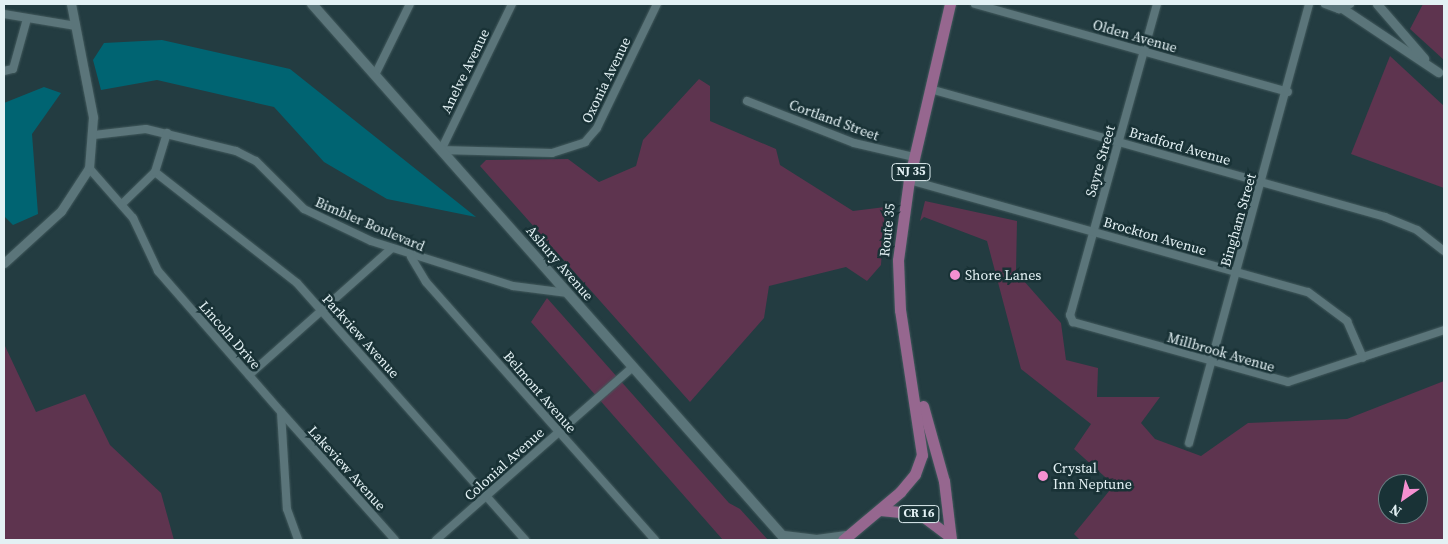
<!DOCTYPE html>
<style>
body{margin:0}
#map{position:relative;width:1448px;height:544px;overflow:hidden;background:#233c41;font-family:"Source Serif 4",serif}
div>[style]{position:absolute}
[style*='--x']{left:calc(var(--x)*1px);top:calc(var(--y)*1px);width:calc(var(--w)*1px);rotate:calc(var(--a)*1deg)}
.green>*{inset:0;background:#5e344f}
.water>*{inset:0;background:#006472}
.roads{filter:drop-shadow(0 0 1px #42595c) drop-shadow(0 0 1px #42595c)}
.minor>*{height:8px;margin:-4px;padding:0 4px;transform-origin:4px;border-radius:4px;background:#5b757a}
.tertiary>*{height:9px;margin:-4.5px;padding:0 4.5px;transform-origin:4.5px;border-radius:4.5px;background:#5b757a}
.secondary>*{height:10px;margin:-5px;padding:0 5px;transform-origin:5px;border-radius:5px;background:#5b757a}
.primary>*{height:11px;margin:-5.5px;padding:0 5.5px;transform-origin:5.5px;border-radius:5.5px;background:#96678f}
.dots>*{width:14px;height:14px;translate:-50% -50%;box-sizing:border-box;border:2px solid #193236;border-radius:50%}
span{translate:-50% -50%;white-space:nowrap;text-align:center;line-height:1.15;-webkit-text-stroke:5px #193236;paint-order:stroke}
.shield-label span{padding:1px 4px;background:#193236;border:1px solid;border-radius:4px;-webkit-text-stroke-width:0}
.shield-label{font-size:12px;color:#e3f1f4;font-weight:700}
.street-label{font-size:14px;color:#e3f1f4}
.poi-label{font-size:14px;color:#e3f1f4}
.left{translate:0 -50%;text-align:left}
.frame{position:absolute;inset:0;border:5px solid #e3f1f4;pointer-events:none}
.north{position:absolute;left:1378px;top:474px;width:50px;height:50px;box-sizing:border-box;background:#193236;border:1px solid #6a7e82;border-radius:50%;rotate:213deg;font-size:14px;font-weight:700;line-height:20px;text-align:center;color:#e3f1f4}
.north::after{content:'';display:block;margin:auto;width:18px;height:22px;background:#f590d1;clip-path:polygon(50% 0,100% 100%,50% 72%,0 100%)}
</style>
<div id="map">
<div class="green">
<i style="clip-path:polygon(1423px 4px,1444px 4px,1444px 60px,1410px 29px)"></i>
<i style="clip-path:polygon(1390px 56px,1444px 106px,1444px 188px,1351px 154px)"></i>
<i style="clip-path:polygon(699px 79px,710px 86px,710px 121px,776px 149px,780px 165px,853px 211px,885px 207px,881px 265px,867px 281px,846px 267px,769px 286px,764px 318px,690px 402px,480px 166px,486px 160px,568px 159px,599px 182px,636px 166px,643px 140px)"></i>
<i style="clip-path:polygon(evenodd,925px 201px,1017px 221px,1016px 272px,1061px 323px,1066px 360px,1098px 368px,1097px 397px,1160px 397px,1141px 423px,1155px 439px,1201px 456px,1248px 423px,1347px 419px,1444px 381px,1444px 540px,1080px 540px,1074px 534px,1114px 485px,1074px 449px,1091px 424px,1021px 369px,987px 241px,924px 217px,920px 221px,925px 201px,1388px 484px,1418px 484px,1418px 514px,1388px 514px,1388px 484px)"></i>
<i style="clip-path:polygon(547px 298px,729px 503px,740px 509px,768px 540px,723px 540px,531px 322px)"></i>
<i style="clip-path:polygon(5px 346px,36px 412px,85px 394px,110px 445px,161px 493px,174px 540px,4px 540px)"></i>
</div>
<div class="water">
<i style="clip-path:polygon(162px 40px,290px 69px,476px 217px,387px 199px,324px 162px,274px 107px,157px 80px,101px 90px,93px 60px,104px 43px)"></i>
<i style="clip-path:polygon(44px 87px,61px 93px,32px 134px,38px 214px,13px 225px,4px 216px,4px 103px)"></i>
</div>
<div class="roads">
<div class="minor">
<i style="--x:512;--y:4;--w:162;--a:115.9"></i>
<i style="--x:441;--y:150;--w:111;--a:1.5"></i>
<i style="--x:552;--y:153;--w:35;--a:-18"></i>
<i style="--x:585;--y:142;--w:18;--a:-49"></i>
<i style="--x:597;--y:128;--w:138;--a:-64.2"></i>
<i style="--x:975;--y:4;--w:325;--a:15.7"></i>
<i style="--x:1157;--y:4;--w:323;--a:105.6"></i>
<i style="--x:1070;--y:315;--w:8;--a:67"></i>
<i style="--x:1073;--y:322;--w:223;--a:15.6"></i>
<i style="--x:1288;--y:382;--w:164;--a:-18.4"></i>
<i style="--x:1325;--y:4;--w:15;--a:20"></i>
<i style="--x:1339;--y:9;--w:12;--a:-24"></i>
<i style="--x:4;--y:14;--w:73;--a:9.5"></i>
<i style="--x:4;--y:71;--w:9;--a:-13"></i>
<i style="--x:13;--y:69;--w:52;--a:-74.4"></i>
<i style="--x:375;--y:75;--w:79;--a:-63.8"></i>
<i style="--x:930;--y:89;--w:473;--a:15.7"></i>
<i style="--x:1385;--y:217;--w:35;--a:22"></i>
<i style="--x:1417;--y:230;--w:34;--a:38"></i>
<i style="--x:747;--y:101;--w:115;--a:21.4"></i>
<i style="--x:854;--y:143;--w:62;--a:13.1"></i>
<i style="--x:94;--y:135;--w:52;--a:-6.6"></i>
<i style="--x:146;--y:129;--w:93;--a:13.7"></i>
<i style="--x:236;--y:151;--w:22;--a:27"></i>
<i style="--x:256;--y:161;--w:68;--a:45"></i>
<i style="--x:304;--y:209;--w:74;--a:25.5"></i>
<i style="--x:371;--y:241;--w:149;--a:17.6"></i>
<i style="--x:513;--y:286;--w:55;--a:7.3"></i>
<i style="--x:89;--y:168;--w:67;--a:48.7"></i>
<i style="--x:133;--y:218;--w:59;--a:64.7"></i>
<i style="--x:158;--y:271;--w:187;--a:48.9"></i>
<i style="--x:281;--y:412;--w:97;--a:86.5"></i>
<i style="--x:287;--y:509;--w:33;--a:70"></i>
<i style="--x:155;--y:172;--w:180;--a:38"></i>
<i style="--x:297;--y:283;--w:344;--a:48.4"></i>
<i style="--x:909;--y:180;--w:414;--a:15.7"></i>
<i style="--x:1308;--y:292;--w:49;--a:36.6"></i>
<i style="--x:1347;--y:321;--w:40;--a:66.6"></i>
<i style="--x:122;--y:204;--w:46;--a:-44.1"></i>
<i style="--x:155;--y:172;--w:41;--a:-72.9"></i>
<i style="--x:411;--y:257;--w:29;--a:59"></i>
<i style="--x:426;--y:282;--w:345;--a:48.4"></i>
<i style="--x:249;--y:375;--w:190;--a:-41.6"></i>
<i style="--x:281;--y:412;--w:171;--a:48.3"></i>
<i style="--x:1189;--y:443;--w:455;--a:-74.7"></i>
<i style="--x:436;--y:540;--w:262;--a:-41.3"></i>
</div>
<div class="tertiary">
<i style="--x:1336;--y:4;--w:123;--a:33.7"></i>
<i style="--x:1377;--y:4;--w:72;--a:49"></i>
<i style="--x:4;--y:263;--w:77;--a:-42.4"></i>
<i style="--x:61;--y:211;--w:51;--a:-56.9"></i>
<i style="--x:89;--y:168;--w:51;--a:-85.5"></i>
<i style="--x:93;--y:117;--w:115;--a:-101"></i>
</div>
<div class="secondary">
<i style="--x:312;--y:4;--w:716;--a:48.51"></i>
<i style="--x:784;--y:536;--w:33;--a:7"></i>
<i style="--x:817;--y:540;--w:28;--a:-8"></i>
</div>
<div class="primary">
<i style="--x:923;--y:406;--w:78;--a:74.4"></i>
<i style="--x:944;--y:481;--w:59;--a:83.2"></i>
<i style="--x:880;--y:510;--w:40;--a:5.7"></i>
<i style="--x:920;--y:514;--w:38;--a:37"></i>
<i style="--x:843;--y:540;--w:75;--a:-40.1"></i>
<i style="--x:900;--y:492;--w:23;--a:-50"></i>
<i style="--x:915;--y:474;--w:20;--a:-70"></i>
<i style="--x:922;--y:455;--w:147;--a:-98.6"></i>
<i style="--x:900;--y:310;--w:50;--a:-92.3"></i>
<i style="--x:898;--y:260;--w:81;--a:-82.2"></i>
<i style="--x:909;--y:180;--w:181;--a:-76.9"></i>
</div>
</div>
<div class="dots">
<i style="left:955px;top:275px;background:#f590d1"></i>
<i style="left:1043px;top:476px;background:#f590d1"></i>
</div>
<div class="shield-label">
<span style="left:911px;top:172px">NJ 35</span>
<span style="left:919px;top:514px">CR 16</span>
</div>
<div class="street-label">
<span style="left:1135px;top:36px;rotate:16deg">Olden Avenue</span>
<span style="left:465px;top:71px;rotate:-64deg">Anelve Avenue</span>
<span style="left:606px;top:80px;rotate:-64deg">Oxonia Avenue</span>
<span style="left:834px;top:120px;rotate:20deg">Cortland Street</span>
<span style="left:1180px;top:146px;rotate:16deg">Bradford Avenue</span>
<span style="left:1100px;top:161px;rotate:-74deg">Sayre Street</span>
<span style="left:1238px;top:220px;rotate:-74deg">Bingham Street</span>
<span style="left:370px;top:224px;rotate:23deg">Bimbler Boulevard</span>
<span style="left:887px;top:230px;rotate:-84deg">Route 35</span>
<span style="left:1155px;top:236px;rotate:16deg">Brockton Avenue</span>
<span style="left:560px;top:263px;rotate:49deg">Asbury Avenue</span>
<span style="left:230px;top:335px;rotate:49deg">Lincoln Drive</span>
<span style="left:361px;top:336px;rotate:48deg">Parkview Avenue</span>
<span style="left:1221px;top:352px;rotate:16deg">Millbrook Avenue</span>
<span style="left:540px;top:392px;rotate:49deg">Belmont Avenue</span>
<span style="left:504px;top:464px;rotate:-42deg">Colonial Avenue</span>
<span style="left:347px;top:468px;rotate:48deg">Lakeview Avenue</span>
</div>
<div class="poi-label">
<span class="left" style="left:965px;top:275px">Shore Lanes</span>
<span class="left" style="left:1053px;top:476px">Crystal<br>Inn Neptune</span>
</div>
<div class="frame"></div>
<div class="north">N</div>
</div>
